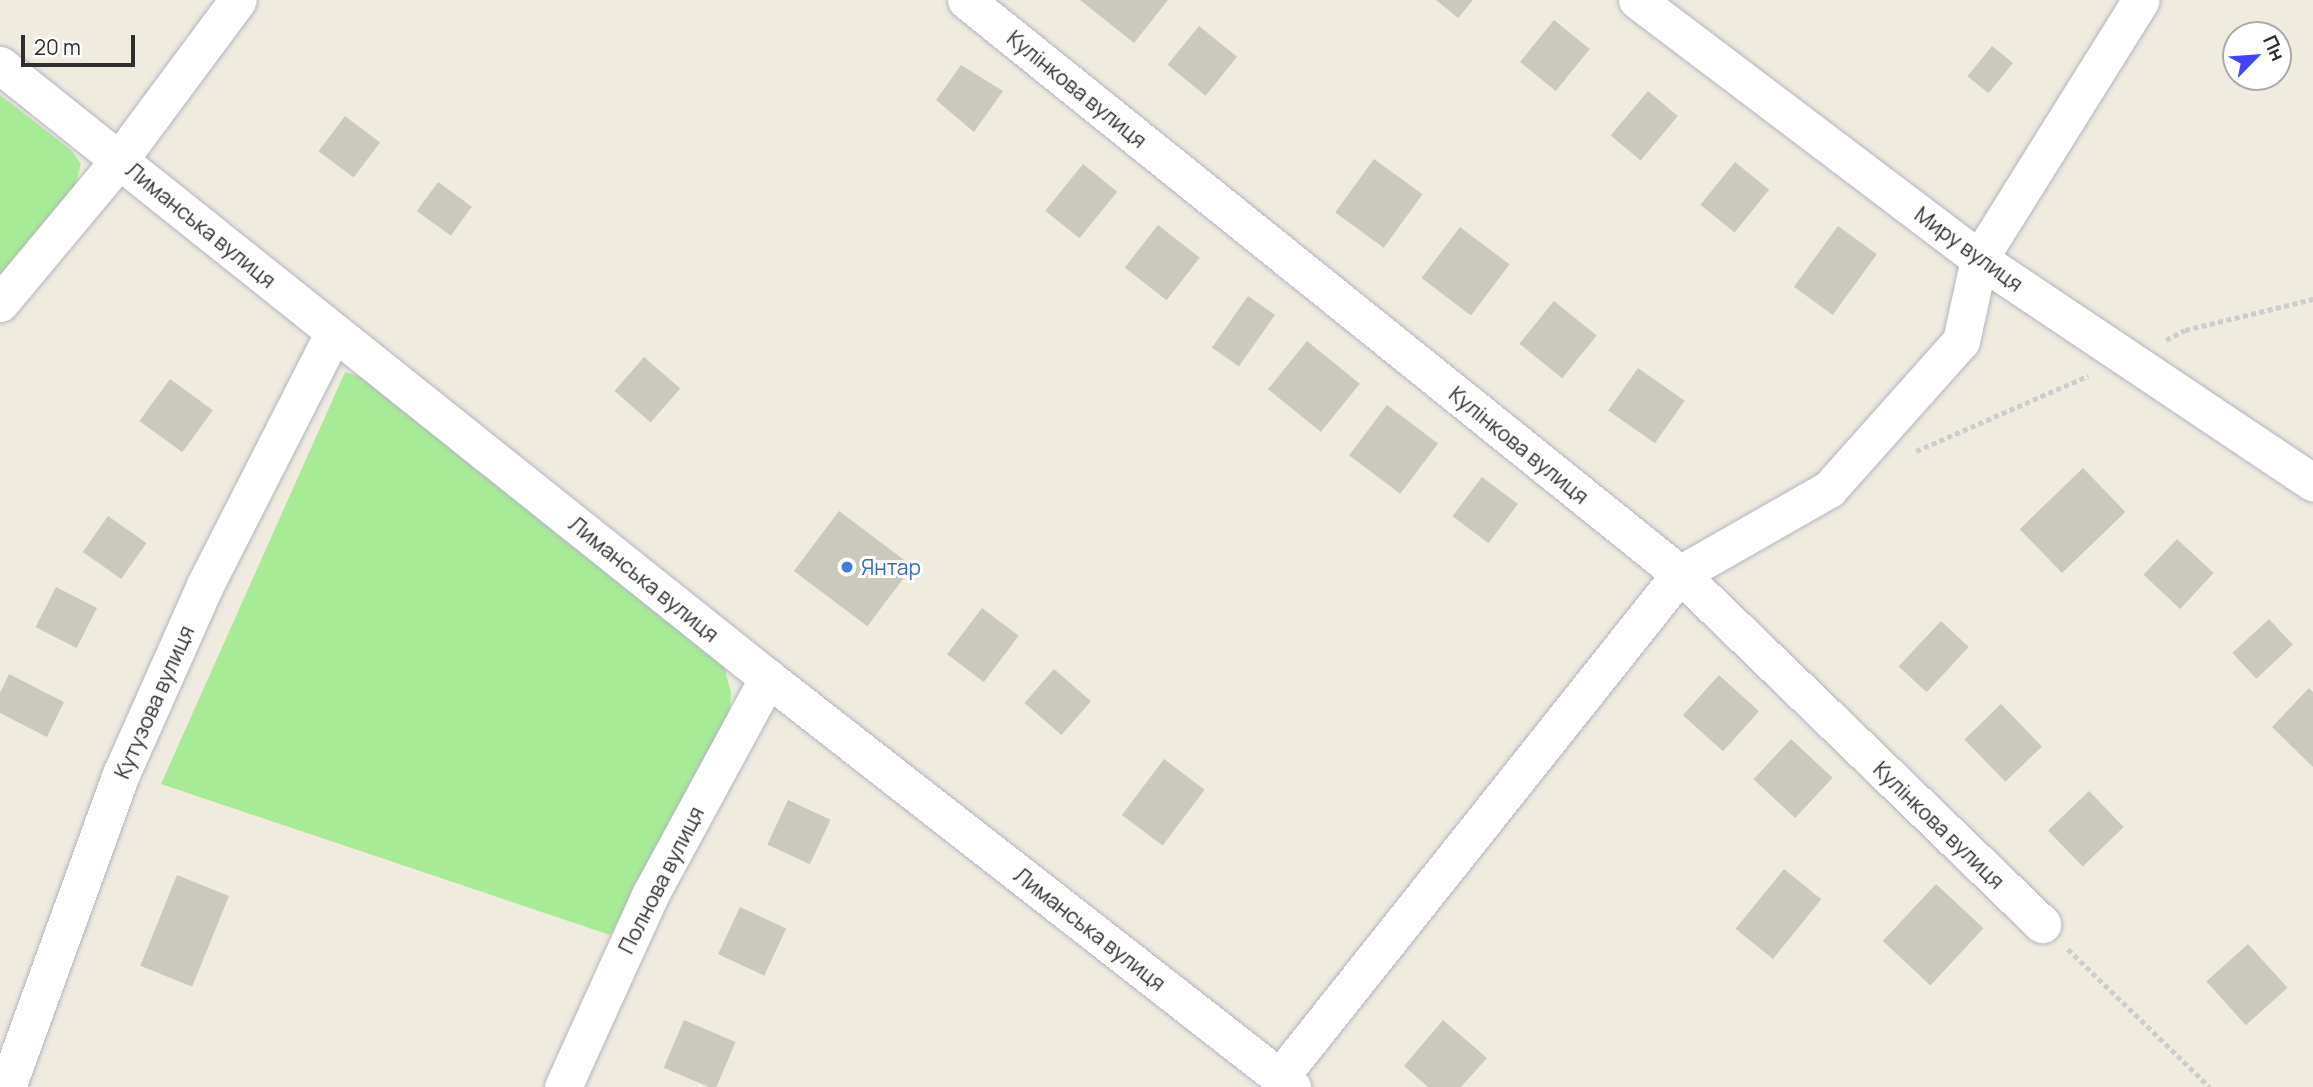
<!DOCTYPE html>
<meta charset="utf-8">
<style>
body{margin:0}
#map{position:relative;width:2313px;height:1087px;overflow:hidden;background:#f0ebdf;font-family:Manrope,sans-serif}
div>[style]{position:absolute}
[style*='--x']{left:calc(var(--x)*1px);top:calc(var(--y)*1px);width:calc(var(--w)*1px);rotate:calc(var(--a)*1deg)}
.green>*{inset:0;background:#a8eb97}
.building>*{inset:0;background:#cbc9be;transform-origin:0 0}
.path>*{height:4.5px;margin-top:-2.25px;transform-origin:0;background:repeating-linear-gradient(90deg,#cdcdcd 0 5px,transparent 0 8.5px)}
.roads{filter:drop-shadow(0 0 2px #b3b4c2) drop-shadow(0 0 2px #b3b4c2)}
.minor>*{height:37px;margin:-18.5px;padding:0 18.5px;transform-origin:18.5px;border-radius:18.5px;background:#fff}
.dots>*{width:19px;height:19px;translate:-50% -50%;box-sizing:border-box;border:4px solid #fff;border-radius:50%}
span{translate:-50% -50%;white-space:nowrap;text-align:center;line-height:1.15;-webkit-text-stroke:6px #fff;paint-order:stroke}
.street-label{font-size:21px;color:#2e2e2e}
.shop-label{font-size:21px;color:#366cbe}
.left{translate:0 -50%;text-align:left}
.north{position:absolute;left:2222px;top:21px;width:70px;height:70px;box-sizing:border-box;background:#fff;border:2px solid #ababab;border-radius:50%;rotate:65deg;font-size:19px;font-weight:700;line-height:28px;text-align:center;color:#2e2e2e}
.north::after{content:'';display:block;margin:auto;width:24px;height:32px;background:#3e47ff;clip-path:polygon(50% 0,100% 100%,50% 72%,0 100%)}
.scale{position:absolute;left:21px;top:35px;width:114px;height:32px;box-sizing:border-box;border:4px solid #2e2e2e;border-top:0;padding-left:9px;font-size:21px;line-height:24px;white-space:nowrap;color:#2e2e2e;-webkit-text-stroke:5px #fff;paint-order:stroke}
</style>
<div id="map">
<div class="green">
<i style="clip-path:polygon(0 95px,71px 150px,81px 164px,75px 185px,0 277px)"></i>
<i style="clip-path:polygon(345px 372px,373px 381px,724px 666px,731px 693px,729px 722px,610px 935px,161px 784px)"></i>
</div>
<div class="building">
<i style="clip-path:polygon(1080px 0,1168px 0,1134px 43px)"></i>
<i style="clip-path:polygon(1436px 0,1473px 0,1458px 18px)"></i>
<i style="left:1554px;top:20px;width:46px;height:54px;rotate:39deg"></i>
<i style="left:1199px;top:26px;width:49px;height:50px;rotate:39deg"></i>
<i style="left:1992px;top:46px;width:27px;height:39px;rotate:39deg"></i>
<i style="clip-path:polygon(961px 65px,1003px 91px,974px 132px,936px 100px)"></i>
<i style="left:1648px;top:91px;width:39px;height:58px;rotate:40deg"></i>
<i style="left:345px;top:116px;width:44px;height:44px;rotate:37deg"></i>
<i style="left:1374px;top:159px;width:60px;height:66px;rotate:36deg"></i>
<i style="left:1735px;top:162px;width:44px;height:55px;rotate:39deg"></i>
<i style="left:1083px;top:164px;width:44px;height:60px;rotate:39deg"></i>
<i style="left:438px;top:182px;width:42px;height:36px;rotate:36deg"></i>
<i style="left:1158px;top:225px;width:53px;height:54px;rotate:38deg"></i>
<i style="left:1838px;top:226px;width:48px;height:75px;rotate:36deg"></i>
<i style="left:1460px;top:227px;width:62px;height:64px;rotate:37deg"></i>
<i style="left:1248px;top:296px;width:33px;height:63px;rotate:35deg"></i>
<i style="left:1554px;top:301px;width:55px;height:55px;rotate:39deg"></i>
<i style="left:1307px;top:341px;width:68px;height:62px;rotate:39deg"></i>
<i style="left:644px;top:357px;width:48px;height:45px;rotate:41deg"></i>
<i style="left:1638px;top:368px;width:57px;height:52px;rotate:35deg"></i>
<i style="left:170px;top:379px;width:53px;height:52px;rotate:36deg"></i>
<i style="left:1387px;top:405px;width:64px;height:63px;rotate:37deg"></i>
<i style="left:2083px;top:468px;width:61px;height:88px;rotate:46deg"></i>
<i style="left:1482px;top:477px;width:45px;height:49px;rotate:37deg"></i>
<i style="left:839px;top:511px;width:92px;height:75px;rotate:37deg"></i>
<i style="left:108px;top:516px;width:47px;height:44px;rotate:35deg"></i>
<i style="left:2177px;top:539px;width:50px;height:49px;rotate:43deg"></i>
<i style="left:56px;top:587px;width:46px;height:45px;rotate:27deg"></i>
<i style="left:982px;top:608px;width:46px;height:58px;rotate:37deg"></i>
<i style="left:2269px;top:619px;width:35px;height:50px;rotate:47deg"></i>
<i style="left:1941px;top:621px;width:38px;height:62px;rotate:43deg"></i>
<i style="left:1054px;top:669px;width:49px;height:45px;rotate:41deg"></i>
<i style="clip-path:polygon(9px 674px,64px 702px,47px 737px,0 713px,0 693px)"></i>
<i style="left:1719px;top:675px;width:54px;height:54px;rotate:42deg"></i>
<i style="clip-path:polygon(2309px 688px,2313px 692px,2313px 767px,2272px 727px)"></i>
<i style="left:2001px;top:704px;width:59px;height:51px;rotate:46deg"></i>
<i style="left:1791px;top:739px;width:57px;height:55px;rotate:43deg"></i>
<i style="left:1164px;top:759px;width:51px;height:70px;rotate:37deg"></i>
<i style="left:2089px;top:791px;width:50px;height:57px;rotate:46deg"></i>
<i style="left:788px;top:800px;width:47px;height:49px;rotate:25deg"></i>
<i style="left:1784px;top:869px;width:48px;height:77px;rotate:39deg"></i>
<i style="left:177px;top:875px;width:56px;height:98px;rotate:22deg"></i>
<i style="left:1936px;top:884px;width:65px;height:78px;rotate:43deg"></i>
<i style="left:740px;top:907px;width:51px;height:52px;rotate:25deg"></i>
<i style="left:2248px;top:944px;width:59px;height:56px;rotate:48deg"></i>
<i style="left:684px;top:1020px;width:56px;height:52px;rotate:23deg"></i>
<i style="clip-path:polygon(1443px 1020px,1487px 1058px,1461px 1087px,1428px 1087px,1404px 1066px)"></i>
</div>
<div class="path">
<i style="--x:2166;--y:340;--w:21;--a:-28"></i>
<i style="--x:2185;--y:330;--w:132;--a:-13.6"></i>
<i style="--x:1916;--y:451;--w:188;--a:-23.6"></i>
<i style="--x:2068;--y:949;--w:198;--a:44.2"></i>
</div>
<div class="roads">
<div class="minor">
<i style="--x:966;--y:0;--w:916;--a:38.8"></i>
<i style="--x:1680;--y:574;--w:504;--a:44.03"></i>
<i style="--x:1637;--y:0;--w:429;--a:37.1"></i>
<i style="--x:1979;--y:259;--w:402;--a:33.8"></i>
<i style="--x:0;--y:65;--w:983;--a:38.6"></i>
<i style="--x:768;--y:678;--w:665;--a:37.97"></i>
<i style="--x:0;--y:303;--w:186;--a:-50.2"></i>
<i style="--x:119;--y:160;--w:199;--a:-53.4"></i>
<i style="--x:1280;--y:1077;--w:643;--a:-51.51"></i>
<i style="--x:1680;--y:574;--w:172;--a:-29.7"></i>
<i style="--x:1829;--y:489;--w:198;--a:-48.3"></i>
<i style="--x:1961;--y:341;--w:84;--a:-77.6"></i>
<i style="--x:1979;--y:259;--w:305;--a:-58"></i>
<i style="--x:7;--y:1087;--w:333;--a:-70"></i>
<i style="--x:121;--y:774;--w:207;--a:-66"></i>
<i style="--x:205;--y:585;--w:284;--a:-63"></i>
<i style="--x:563;--y:1087;--w:211;--a:-65.6"></i>
<i style="--x:650;--y:895;--w:247;--a:-61.5"></i>
</div>
</div>
<div class="dots">
<i style="left:847px;top:567px;background:#3f7fe0"></i>
</div>
<div class="street-label">
<span style="left:1077px;top:89px;rotate:39deg">Кулінкова вулиця</span>
<span style="left:201px;top:225px;rotate:39deg">Лиманська вулиця</span>
<span style="left:1969px;top:249px;rotate:36deg">Миру вулиця</span>
<span style="left:1519px;top:445px;rotate:39deg">Кулінкова вулиця</span>
<span style="left:644px;top:579px;rotate:39deg">Лиманська вулиця</span>
<span style="left:154px;top:702px;rotate:-66deg">Кутузова вулиця</span>
<span style="left:1939px;top:825px;rotate:44deg">Кулінкова вулиця</span>
<span style="left:661px;top:880px;rotate:-63deg">Полнова вулиця</span>
<span style="left:1090px;top:929px;rotate:38deg">Лиманська вулиця</span>
</div>
<div class="shop-label">
<span class="left" style="left:861px;top:567px">Янтар</span>
</div>
<div class="north">Пн</div>
<div class="scale">20 m</div>
</div>
